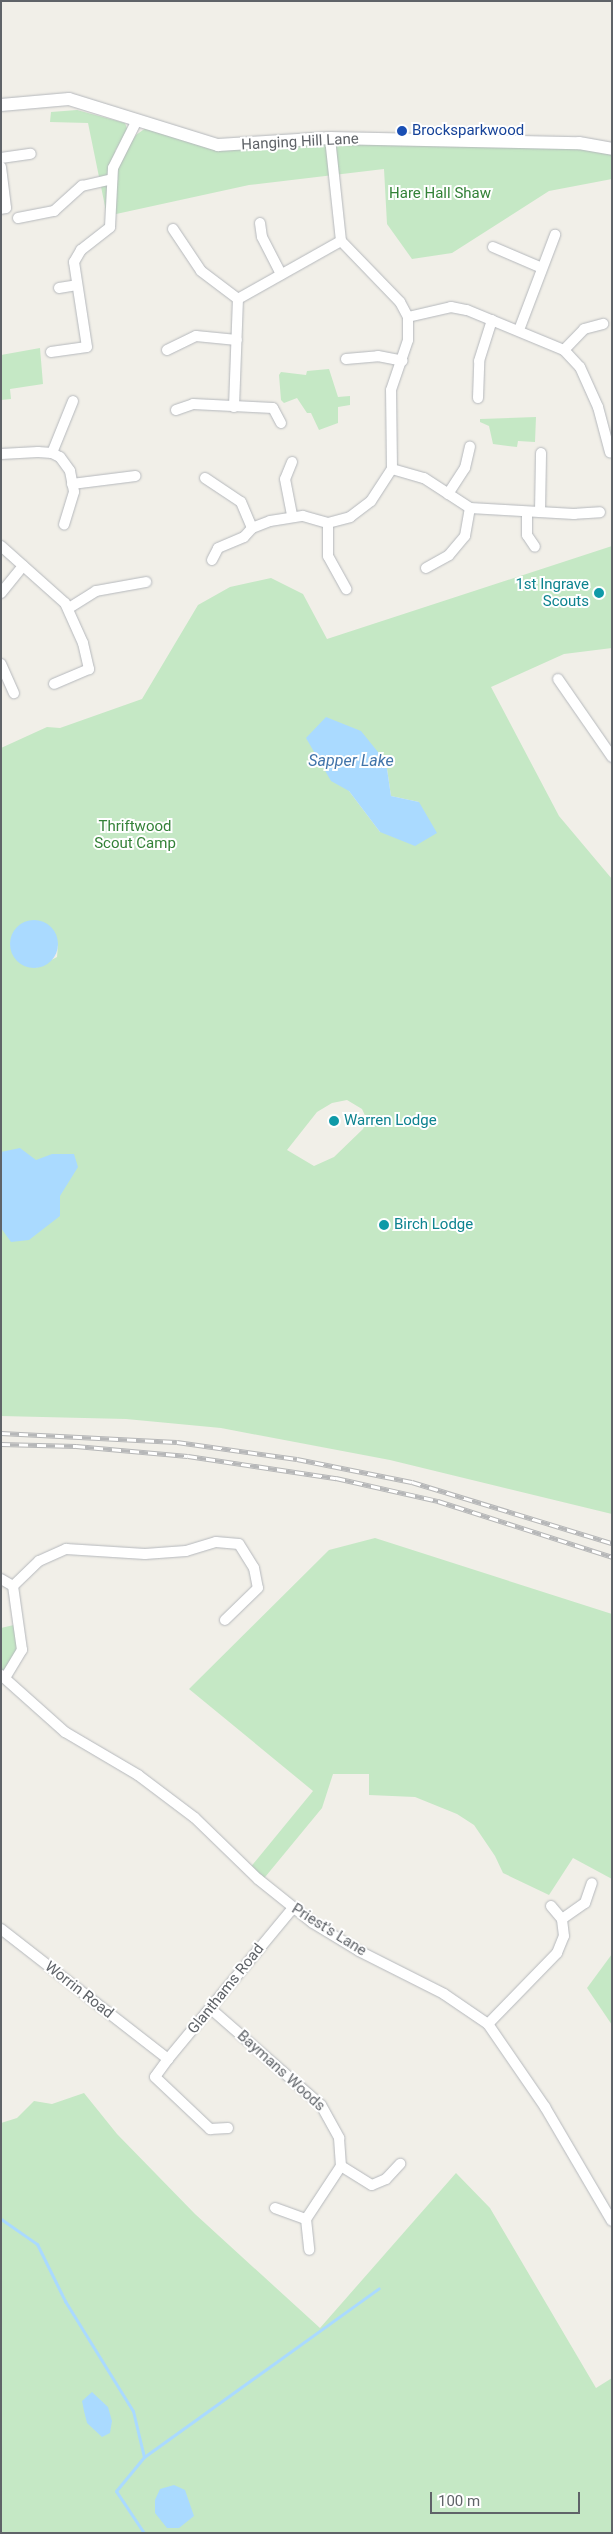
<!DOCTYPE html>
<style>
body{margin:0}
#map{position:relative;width:613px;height:2534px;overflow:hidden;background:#f1efe8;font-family:Roboto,sans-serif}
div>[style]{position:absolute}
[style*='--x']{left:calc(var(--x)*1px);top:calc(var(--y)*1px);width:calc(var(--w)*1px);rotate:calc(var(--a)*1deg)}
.green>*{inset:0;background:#c5e8c5}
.water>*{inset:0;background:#aadaff}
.round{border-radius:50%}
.stream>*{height:3px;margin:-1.5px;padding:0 1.5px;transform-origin:1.5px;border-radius:1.5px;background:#aadaff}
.roads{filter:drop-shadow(0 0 1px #b5b8bc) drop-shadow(0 0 1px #b5b8bc)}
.minor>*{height:10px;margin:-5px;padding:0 5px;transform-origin:5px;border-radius:5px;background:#fff}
.tertiary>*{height:12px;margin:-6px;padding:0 6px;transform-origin:6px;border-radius:6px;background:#fff}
.rail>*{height:5px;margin-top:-2.5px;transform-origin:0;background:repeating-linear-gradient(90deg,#fff 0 9px,#b6b7b8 0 18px);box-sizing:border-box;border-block:1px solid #b6b7b8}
.dots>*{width:14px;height:14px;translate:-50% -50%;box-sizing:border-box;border:2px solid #fff;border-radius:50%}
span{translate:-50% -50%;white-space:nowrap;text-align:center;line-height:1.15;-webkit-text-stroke:4px #fff;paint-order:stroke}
.transit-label{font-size:15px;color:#164399}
.left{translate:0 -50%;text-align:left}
.street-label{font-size:15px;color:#5f6368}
.park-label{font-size:15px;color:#348238}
.culture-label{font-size:15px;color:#0d838f}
.right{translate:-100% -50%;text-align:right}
.water-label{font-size:16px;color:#4174aa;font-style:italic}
.frame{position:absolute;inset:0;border:2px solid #5f6368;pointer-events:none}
.scale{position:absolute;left:430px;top:2492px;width:150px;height:22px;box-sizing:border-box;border:2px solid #5f6368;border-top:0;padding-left:6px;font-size:15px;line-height:18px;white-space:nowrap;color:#5f6368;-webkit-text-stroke:4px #fff;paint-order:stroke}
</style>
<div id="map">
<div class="green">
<i style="clip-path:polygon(77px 110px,125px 123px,128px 131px,115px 151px,119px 154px,124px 154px,136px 135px,150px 125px,210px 143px,330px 138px,612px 149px,612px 179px,549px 191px,452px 253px,412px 259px,387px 224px,384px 169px,249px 185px,107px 216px,88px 123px,50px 122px,51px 112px)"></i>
<i style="clip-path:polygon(40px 348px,43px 384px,10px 389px,11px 399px,1px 400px,1px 355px)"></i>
<i style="clip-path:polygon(329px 369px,338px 397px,350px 396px,350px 405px,338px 407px,338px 423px,319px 430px,311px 413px,307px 413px,297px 398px,284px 403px,281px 400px,279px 375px,281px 372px,306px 375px,307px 371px)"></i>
<i style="clip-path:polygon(536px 417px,535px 442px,518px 441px,517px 447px,493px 444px,489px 426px,480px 422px,480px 419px)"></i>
<i style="clip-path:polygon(evenodd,612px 546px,612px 648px,564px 654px,491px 687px,559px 816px,612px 879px,612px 1514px,390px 1460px,221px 1428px,126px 1419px,1px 1416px,1px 748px,47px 727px,60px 728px,142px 699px,198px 605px,230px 587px,271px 578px,303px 594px,327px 639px,612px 546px,386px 762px,391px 796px,419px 802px,380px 832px,349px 791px,386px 762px,612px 546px,58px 945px,57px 957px,36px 968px,58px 945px,612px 546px,347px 1100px,362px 1109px,367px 1120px,363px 1129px,334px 1157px,314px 1166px,287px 1150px,317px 1112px,332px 1103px,347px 1100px)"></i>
<i style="clip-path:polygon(375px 1538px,612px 1614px,612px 1879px,573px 1858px,549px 1895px,503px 1873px,495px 1856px,474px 1825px,457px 1814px,415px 1797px,369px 1795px,369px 1774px,333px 1774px,322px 1808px,261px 1882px,249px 1869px,313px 1791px,189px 1689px,329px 1550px)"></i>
<i style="clip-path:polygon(18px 1624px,22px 1650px,1px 1675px,1px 1628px)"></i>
<i style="clip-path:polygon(612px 1954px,612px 2025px,587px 1988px)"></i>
<i style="clip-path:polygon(84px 2093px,117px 2134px,195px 2214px,320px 2328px,456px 2173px,490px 2208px,596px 2388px,612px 2378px,612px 2533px,1px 2533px,1px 2123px,17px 2118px,34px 2101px,52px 2104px)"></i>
</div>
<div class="water">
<i style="clip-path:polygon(326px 717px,361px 731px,386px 762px,391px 796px,419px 802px,437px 833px,415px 846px,380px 832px,349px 791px,331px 781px,306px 738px)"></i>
<i class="round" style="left:10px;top:920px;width:48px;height:48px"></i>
<i style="clip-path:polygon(20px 1148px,36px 1160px,52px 1154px,74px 1154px,78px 1167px,60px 1196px,60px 1216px,29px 1240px,11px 1242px,1px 1228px,1px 1152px)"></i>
<i style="clip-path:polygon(92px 2392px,108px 2407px,112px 2421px,110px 2433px,102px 2437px,87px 2423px,84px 2411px,82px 2401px)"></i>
<i style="clip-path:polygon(174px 2485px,185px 2490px,194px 2516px,179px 2528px,167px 2528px,155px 2513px,155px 2500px,160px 2489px)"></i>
</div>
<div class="stream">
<i style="--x:1;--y:2219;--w:44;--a:34.8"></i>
<i style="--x:37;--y:2244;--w:64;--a:63.8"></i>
<i style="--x:65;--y:2301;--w:129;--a:58.3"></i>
<i style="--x:133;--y:2411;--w:47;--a:76.6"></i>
<i style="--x:144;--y:2533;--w:50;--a:-123.7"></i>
<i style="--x:116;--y:2491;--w:44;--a:-50.5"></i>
<i style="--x:144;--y:2457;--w:289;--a:-35.7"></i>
</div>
<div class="roads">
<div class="minor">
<i style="--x:1;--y:158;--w:30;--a:-8"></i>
<i style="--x:1;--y:167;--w:41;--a:83"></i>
<i style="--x:6;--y:208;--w:5;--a:169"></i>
<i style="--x:18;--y:218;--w:37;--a:-11"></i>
<i style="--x:54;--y:211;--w:38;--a:-42"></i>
<i style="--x:82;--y:186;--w:31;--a:-13"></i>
<i style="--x:260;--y:223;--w:14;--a:82"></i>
<i style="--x:262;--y:237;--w:42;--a:62.8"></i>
<i style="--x:173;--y:229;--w:50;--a:56.3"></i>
<i style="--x:201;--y:271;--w:46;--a:37.1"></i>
<i style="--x:493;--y:247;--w:53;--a:23.2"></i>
<i style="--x:59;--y:288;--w:18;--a:-9"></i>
<i style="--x:408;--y:317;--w:44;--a:-13.1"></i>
<i style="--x:451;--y:307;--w:16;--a:11"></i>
<i style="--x:467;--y:310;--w:105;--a:22.4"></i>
<i style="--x:564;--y:350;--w:23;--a:47"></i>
<i style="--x:580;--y:367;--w:44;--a:65.8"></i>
<i style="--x:598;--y:407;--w:47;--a:75.1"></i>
<i style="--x:519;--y:330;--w:102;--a:-69.2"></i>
<i style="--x:167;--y:350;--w:32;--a:-26"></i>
<i style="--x:196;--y:336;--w:41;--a:5.6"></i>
<i style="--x:564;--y:350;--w:29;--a:-46"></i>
<i style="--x:584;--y:329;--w:20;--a:-15"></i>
<i style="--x:51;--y:352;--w:36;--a:-8"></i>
<i style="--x:87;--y:347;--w:86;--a:-98.7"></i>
<i style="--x:74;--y:262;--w:14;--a:-60"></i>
<i style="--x:81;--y:250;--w:37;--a:-38"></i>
<i style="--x:110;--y:227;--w:59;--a:-87.1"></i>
<i style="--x:113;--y:168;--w:54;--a:-63.4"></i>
<i style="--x:346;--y:359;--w:32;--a:-5"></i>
<i style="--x:378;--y:356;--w:25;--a:11"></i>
<i style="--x:478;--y:398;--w:37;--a:-88"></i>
<i style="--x:479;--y:361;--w:43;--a:-72.4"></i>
<i style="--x:234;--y:407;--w:108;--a:-87.9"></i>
<i style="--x:238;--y:299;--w:118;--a:-29.4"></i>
<i style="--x:176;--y:410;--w:18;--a:-19"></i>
<i style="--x:193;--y:404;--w:80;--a:2.9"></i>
<i style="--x:273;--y:408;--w:17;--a:62"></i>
<i style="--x:52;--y:453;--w:56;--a:-68"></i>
<i style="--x:1;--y:454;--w:37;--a:-3"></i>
<i style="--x:38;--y:452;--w:14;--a:4"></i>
<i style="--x:52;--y:453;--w:9;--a:27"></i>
<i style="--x:60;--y:457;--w:17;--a:54"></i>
<i style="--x:70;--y:471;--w:21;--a:79"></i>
<i style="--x:74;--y:492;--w:34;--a:107"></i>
<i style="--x:292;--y:462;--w:18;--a:112"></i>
<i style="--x:285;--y:479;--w:37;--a:79"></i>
<i style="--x:392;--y:469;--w:33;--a:16"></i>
<i style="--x:424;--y:478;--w:55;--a:33.1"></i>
<i style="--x:470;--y:508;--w:104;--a:3.3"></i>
<i style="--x:574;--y:514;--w:26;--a:-4"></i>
<i style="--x:205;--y:478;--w:43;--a:33.7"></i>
<i style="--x:241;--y:502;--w:28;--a:67"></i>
<i style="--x:72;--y:484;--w:64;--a:-7.2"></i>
<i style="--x:448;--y:494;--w:31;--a:-57"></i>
<i style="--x:465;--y:468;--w:22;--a:-77"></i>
<i style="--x:527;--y:512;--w:23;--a:90"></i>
<i style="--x:527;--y:535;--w:14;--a:56"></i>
<i style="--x:540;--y:512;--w:59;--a:-89"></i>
<i style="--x:328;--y:523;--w:33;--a:90"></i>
<i style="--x:328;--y:556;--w:38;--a:61"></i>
<i style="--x:1;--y:546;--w:86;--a:41.7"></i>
<i style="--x:65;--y:603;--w:44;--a:65.8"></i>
<i style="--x:83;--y:643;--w:27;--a:77"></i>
<i style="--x:89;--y:669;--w:38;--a:157"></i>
<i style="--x:212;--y:560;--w:13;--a:-63"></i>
<i style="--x:218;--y:548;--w:28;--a:-23"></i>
<i style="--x:244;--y:537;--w:12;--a:-48"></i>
<i style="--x:252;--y:528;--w:19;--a:-21"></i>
<i style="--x:270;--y:521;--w:33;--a:-9"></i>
<i style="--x:303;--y:516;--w:26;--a:16"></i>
<i style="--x:328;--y:523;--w:23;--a:-15"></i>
<i style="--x:350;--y:517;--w:26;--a:-37"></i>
<i style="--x:371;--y:501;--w:38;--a:-57"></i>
<i style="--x:392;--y:469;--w:79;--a:-90.7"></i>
<i style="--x:391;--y:390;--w:53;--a:-71.2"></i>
<i style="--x:408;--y:340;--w:23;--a:-90"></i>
<i style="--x:408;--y:317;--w:17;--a:-118"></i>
<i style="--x:400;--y:302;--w:85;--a:-134"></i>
<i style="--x:341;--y:241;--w:104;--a:-96.1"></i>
<i style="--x:426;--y:568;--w:26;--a:-29"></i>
<i style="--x:449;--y:555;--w:25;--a:-50"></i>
<i style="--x:465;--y:536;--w:28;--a:-80"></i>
<i style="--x:1;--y:593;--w:35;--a:-51"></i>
<i style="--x:69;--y:608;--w:32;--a:-32"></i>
<i style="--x:96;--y:591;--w:51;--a:-10.2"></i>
<i style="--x:1;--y:664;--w:32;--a:66"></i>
<i style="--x:558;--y:679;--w:95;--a:55.3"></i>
<i style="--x:1;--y:1579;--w:14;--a:30"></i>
<i style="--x:1;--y:1675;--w:86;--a:41.7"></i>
<i style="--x:65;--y:1732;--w:85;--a:30.5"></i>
<i style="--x:138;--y:1775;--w:71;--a:37"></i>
<i style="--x:195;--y:1818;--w:88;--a:44.1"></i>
<i style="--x:258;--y:1879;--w:70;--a:38.7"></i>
<i style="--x:313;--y:1923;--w:54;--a:31.3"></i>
<i style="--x:359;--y:1951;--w:95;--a:26.8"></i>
<i style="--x:444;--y:1994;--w:53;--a:34.3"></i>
<i style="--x:488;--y:2024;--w:101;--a:55.5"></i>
<i style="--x:545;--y:2107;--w:132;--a:59.6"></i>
<i style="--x:5;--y:1678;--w:33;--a:-59"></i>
<i style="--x:22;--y:1650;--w:65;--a:-98"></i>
<i style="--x:13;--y:1586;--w:36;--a:-44"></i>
<i style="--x:39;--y:1561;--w:30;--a:-24"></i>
<i style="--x:66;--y:1549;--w:79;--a:3.6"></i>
<i style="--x:145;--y:1554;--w:41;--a:-4.2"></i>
<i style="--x:186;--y:1551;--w:31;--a:-17"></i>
<i style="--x:216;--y:1542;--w:23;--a:5"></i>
<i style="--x:239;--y:1544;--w:28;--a:58"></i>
<i style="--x:254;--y:1568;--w:20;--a:79"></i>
<i style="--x:258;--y:1588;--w:46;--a:135.9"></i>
<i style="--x:551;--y:1906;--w:17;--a:50"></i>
<i style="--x:1;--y:1929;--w:212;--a:37.9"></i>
<i style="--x:168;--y:2059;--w:196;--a:-50.4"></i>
<i style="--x:211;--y:2009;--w:146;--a:41.1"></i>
<i style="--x:321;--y:2105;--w:38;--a:61"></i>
<i style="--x:339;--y:2138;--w:28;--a:86"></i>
<i style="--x:341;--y:2166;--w:64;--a:123.4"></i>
<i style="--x:306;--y:2219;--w:31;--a:84"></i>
<i style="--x:488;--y:2024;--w:99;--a:-45.8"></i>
<i style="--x:557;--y:1953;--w:18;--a:-68"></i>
<i style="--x:564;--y:1936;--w:17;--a:-97"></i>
<i style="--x:562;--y:1919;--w:28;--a:-35"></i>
<i style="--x:585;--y:1903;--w:21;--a:-71"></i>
<i style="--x:168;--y:2059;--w:22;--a:126"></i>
<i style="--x:155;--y:2077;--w:76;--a:43.4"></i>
<i style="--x:210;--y:2129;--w:18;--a:-3"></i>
<i style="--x:341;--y:2166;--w:36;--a:32"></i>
<i style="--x:372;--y:2185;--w:15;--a:-23"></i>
<i style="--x:386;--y:2179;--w:21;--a:-47"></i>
<i style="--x:275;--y:2208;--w:33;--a:20"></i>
</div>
<div class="tertiary">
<i style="--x:1;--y:105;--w:68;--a:-5"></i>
<i style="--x:69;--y:99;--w:156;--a:17.2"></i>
<i style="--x:218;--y:145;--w:112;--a:-3.6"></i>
<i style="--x:330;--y:138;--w:249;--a:1.2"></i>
<i style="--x:579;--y:143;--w:34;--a:10"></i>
</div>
</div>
<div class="rail">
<i style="--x:1;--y:1433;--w:176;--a:2.9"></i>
<i style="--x:177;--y:1442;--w:121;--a:8.1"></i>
<i style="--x:297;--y:1459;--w:117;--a:11.3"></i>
<i style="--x:412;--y:1482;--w:209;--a:17"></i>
<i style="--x:1;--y:1444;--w:75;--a:1.5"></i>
<i style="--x:76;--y:1446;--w:112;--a:5.1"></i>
<i style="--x:188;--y:1456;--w:150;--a:8.5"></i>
<i style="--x:336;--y:1478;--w:105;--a:12.7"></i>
<i style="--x:438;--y:1501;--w:183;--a:17.8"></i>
</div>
<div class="dots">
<i style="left:402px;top:131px;background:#1a4fb4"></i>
<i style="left:599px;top:593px;background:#0f9aa8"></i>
<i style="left:334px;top:1121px;background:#0f9aa8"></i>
<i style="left:384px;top:1225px;background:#0f9aa8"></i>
</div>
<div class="transit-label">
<span class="left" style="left:412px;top:131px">Brocksparkwood</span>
</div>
<div class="street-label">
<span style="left:300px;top:142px;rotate:-3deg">Hanging Hill Lane</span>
<span style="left:329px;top:1930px;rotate:32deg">Priest's Lane</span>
<span style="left:226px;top:1989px;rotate:-51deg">Glanthams Road</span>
<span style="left:79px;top:1990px;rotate:38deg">Worrin Road</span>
<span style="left:281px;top:2071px;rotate:42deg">Baymans Woods</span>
</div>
<div class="park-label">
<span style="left:440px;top:194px">Hare Hall Shaw</span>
<span style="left:135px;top:835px">Thriftwood<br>Scout Camp</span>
</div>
<div class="culture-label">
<span class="right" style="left:589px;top:593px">1st Ingrave<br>Scouts</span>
<span class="left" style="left:344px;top:1121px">Warren Lodge</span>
<span class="left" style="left:394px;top:1225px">Birch Lodge</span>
</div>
<div class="water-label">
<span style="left:351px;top:761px">Sapper Lake</span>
</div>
<div class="frame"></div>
<div class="scale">100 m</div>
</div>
